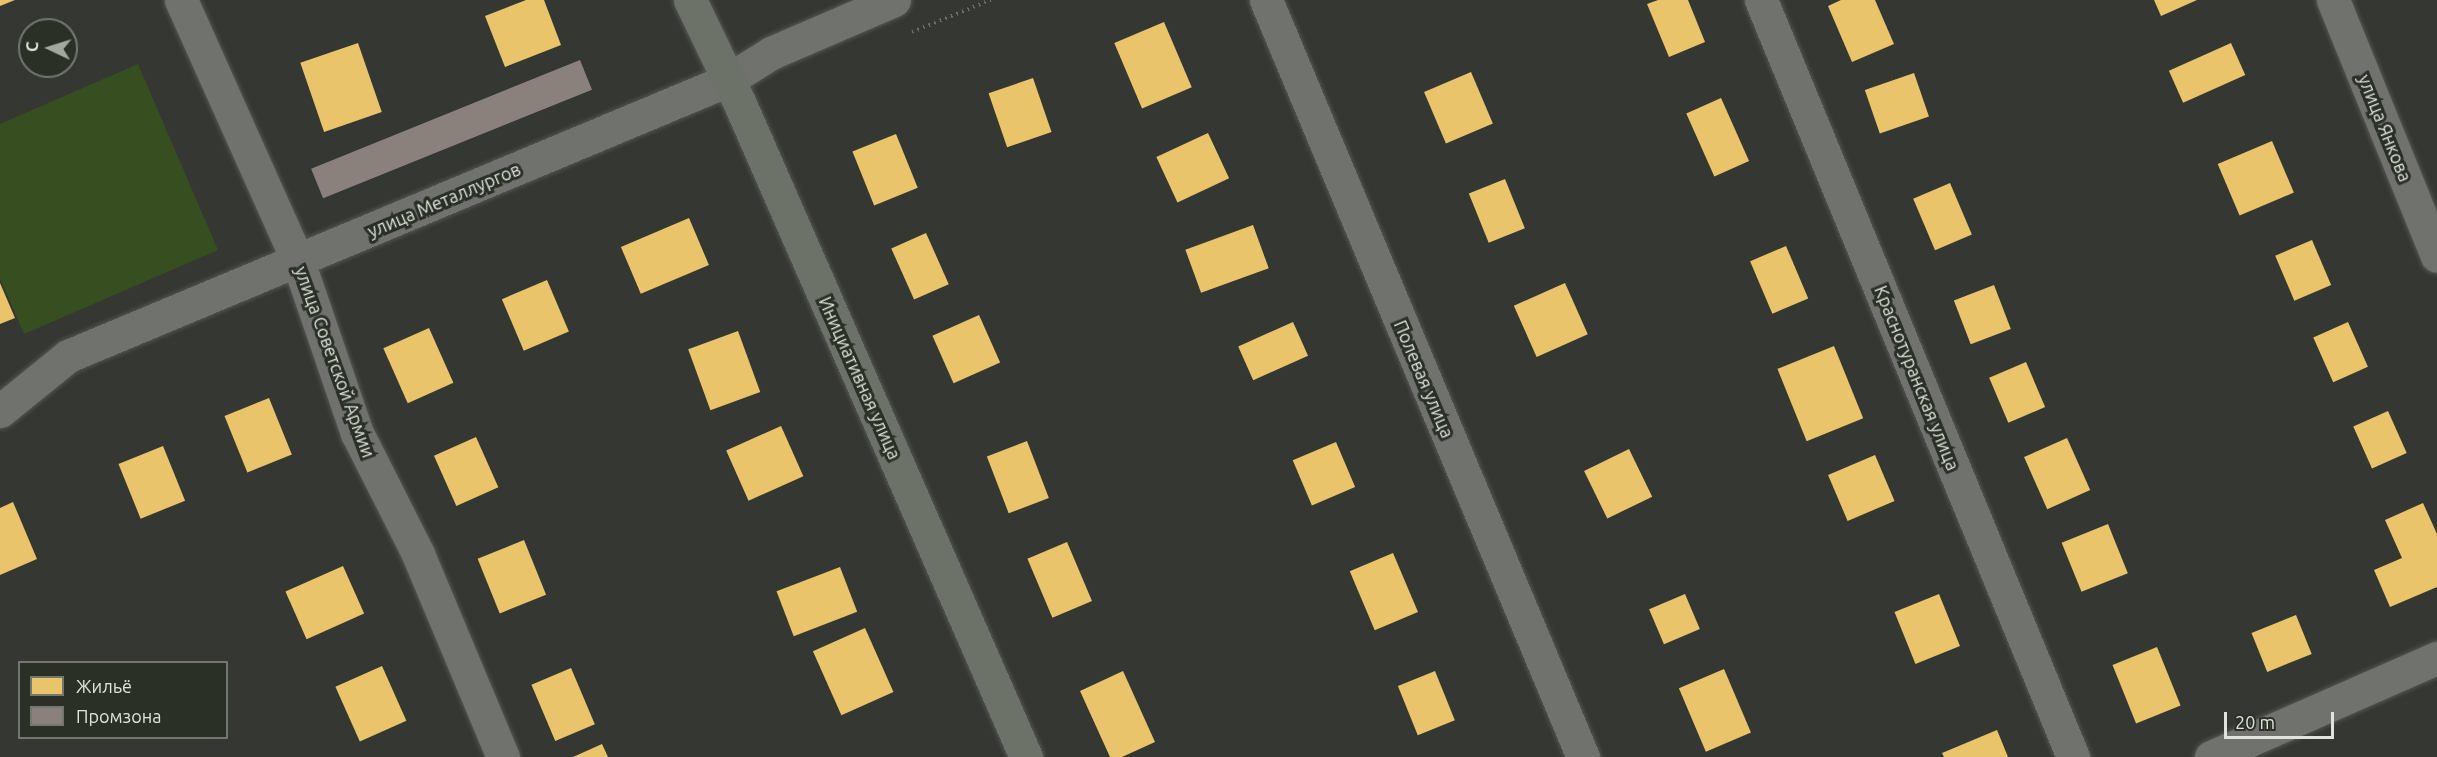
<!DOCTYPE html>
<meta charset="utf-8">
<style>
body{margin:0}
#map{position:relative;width:2437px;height:757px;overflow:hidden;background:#353832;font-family:Ubuntu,sans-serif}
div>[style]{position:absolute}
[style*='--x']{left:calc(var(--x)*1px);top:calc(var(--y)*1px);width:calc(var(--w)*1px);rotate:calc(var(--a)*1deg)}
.green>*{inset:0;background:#364e20}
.homes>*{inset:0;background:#e9c46a;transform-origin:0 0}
.industry>*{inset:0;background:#8a817c;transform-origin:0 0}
.path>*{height:4px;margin-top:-2px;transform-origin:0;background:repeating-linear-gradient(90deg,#6b6e69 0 1.5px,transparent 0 6px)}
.roads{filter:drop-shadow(0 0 2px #535651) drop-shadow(0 0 2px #535651)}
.street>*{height:33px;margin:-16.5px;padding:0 16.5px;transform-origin:16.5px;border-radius:16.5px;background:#70726e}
.secondary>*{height:33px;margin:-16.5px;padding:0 16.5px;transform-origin:16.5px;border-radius:16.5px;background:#6d7269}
span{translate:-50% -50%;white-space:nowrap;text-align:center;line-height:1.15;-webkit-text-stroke:6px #2a3026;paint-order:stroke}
.street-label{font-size:18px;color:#dfe3dc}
.legend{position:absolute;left:18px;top:661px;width:210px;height:78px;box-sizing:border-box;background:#2a3026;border:2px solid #72786f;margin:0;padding:8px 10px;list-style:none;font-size:18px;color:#dfe3dc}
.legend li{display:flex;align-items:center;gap:12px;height:30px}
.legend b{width:30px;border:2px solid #72786f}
.north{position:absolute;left:18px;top:18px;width:60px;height:60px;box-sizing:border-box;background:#2a3026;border:2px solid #72786f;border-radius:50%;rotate:274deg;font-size:16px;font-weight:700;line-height:24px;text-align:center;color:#dfe3dc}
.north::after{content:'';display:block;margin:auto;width:21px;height:27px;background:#a4a7a0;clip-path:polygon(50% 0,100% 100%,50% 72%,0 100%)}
.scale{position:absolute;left:2224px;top:712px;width:110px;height:27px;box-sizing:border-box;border:3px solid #dfe3dc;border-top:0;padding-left:8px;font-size:18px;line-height:21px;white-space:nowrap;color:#dfe3dc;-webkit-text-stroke:4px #2a3026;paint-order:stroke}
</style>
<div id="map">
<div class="green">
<i style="clip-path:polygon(138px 64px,218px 250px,24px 334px,0 278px,0 124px)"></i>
</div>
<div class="homes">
<i style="clip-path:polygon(0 0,15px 0,0 6px)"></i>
<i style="clip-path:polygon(526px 0,544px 0,561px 45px,505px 67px,485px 16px)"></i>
<i style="clip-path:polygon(1658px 0,1688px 0,1705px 42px,1669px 57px,1647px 4px)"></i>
<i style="clip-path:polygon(1841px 0,1875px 0,1894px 44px,1852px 62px,1828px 6px)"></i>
<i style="clip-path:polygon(2154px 0,2197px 0,2161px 16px)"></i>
<i style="left:1164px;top:22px;width:71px;height:54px;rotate:67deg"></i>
<i style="left:358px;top:43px;width:73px;height:61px;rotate:71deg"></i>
<i style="left:2231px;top:43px;width:35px;height:68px;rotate:66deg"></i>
<i style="left:1471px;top:72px;width:56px;height:51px;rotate:67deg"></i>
<i style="left:1914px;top:73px;width:46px;height:52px;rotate:71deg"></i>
<i style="left:1033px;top:78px;width:57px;height:47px;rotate:71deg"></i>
<i style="left:1721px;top:98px;width:69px;height:38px;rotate:66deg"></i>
<i style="left:1208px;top:133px;width:50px;height:57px;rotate:65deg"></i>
<i style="left:896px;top:134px;width:58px;height:47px;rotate:68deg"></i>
<i style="left:2272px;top:141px;width:56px;height:59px;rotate:67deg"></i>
<i style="left:1505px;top:179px;width:53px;height:39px;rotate:68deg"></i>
<i style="left:1950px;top:183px;width:56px;height:40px;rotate:67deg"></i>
<i style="left:689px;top:218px;width:51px;height:74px;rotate:67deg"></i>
<i style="left:1253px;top:225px;width:46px;height:72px;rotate:70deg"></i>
<i style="left:926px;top:233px;width:56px;height:38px;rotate:66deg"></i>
<i style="left:2312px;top:240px;width:49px;height:40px;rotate:67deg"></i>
<i style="left:1786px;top:246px;width:57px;height:39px;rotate:67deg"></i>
<i style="left:547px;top:280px;width:56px;height:49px;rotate:67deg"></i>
<i style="clip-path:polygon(0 283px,15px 318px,0 324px)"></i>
<i style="left:1565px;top:283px;width:56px;height:56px;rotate:66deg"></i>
<i style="left:1994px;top:285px;width:47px;height:43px;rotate:69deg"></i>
<i style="left:979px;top:315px;width:52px;height:51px;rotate:66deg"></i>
<i style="left:1293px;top:322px;width:37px;height:60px;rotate:66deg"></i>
<i style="left:2348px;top:322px;width:49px;height:38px;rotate:66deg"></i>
<i style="left:429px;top:328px;width:60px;height:50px;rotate:66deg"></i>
<i style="left:738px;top:331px;width:65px;height:53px;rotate:70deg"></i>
<i style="left:1834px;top:346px;width:78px;height:61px;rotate:68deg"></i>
<i style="left:2026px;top:362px;width:49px;height:40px;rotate:67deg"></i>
<i style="left:269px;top:398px;width:61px;height:48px;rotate:68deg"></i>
<i style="left:2388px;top:411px;width:46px;height:38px;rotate:66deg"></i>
<i style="left:781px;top:426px;width:55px;height:60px;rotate:66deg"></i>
<i style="left:476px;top:437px;width:55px;height:46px;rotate:66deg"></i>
<i style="left:2067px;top:438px;width:57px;height:47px;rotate:66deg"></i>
<i style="left:1027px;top:441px;width:61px;height:43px;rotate:69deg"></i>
<i style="left:1336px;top:442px;width:49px;height:47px;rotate:67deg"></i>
<i style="left:163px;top:446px;width:59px;height:48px;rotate:68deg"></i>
<i style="left:1629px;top:449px;width:53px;height:50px;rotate:64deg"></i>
<i style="left:1875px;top:455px;width:50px;height:51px;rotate:67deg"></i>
<i style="clip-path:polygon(13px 502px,37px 559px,0 575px,0 508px)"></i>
<i style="clip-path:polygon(2423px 503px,2437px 534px,2437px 587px,2390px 607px,2374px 570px,2402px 558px,2385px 520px)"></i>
<i style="left:2108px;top:524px;width:53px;height:50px;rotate:68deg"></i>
<i style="left:524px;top:540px;width:59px;height:50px;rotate:68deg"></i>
<i style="left:1067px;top:542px;width:64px;height:43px;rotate:67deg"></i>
<i style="left:1393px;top:553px;width:64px;height:47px;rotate:67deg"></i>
<i style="left:343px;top:566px;width:52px;height:63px;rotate:66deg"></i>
<i style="left:840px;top:567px;width:48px;height:68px;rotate:69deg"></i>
<i style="left:1685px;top:594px;width:38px;height:39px;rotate:67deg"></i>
<i style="left:1939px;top:594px;width:56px;height:48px;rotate:68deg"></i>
<i style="left:2296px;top:615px;width:42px;height:48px;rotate:68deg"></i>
<i style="left:865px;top:628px;width:70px;height:57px;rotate:66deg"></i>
<i style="left:2157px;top:647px;width:63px;height:48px;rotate:68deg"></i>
<i style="left:382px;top:666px;width:60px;height:51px;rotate:66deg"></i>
<i style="left:571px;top:668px;width:61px;height:43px;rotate:67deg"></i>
<i style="left:1724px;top:669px;width:69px;height:49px;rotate:67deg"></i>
<i style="clip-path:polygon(1123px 671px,1155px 742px,1122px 757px,1110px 757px,1080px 691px)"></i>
<i style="left:1435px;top:671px;width:53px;height:40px;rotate:68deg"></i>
<i style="clip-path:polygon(1997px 730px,2008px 757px,1944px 757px,1942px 753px)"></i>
<i style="clip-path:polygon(602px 744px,608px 757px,573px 757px)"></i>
</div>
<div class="industry">
<i style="left:580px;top:60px;width:32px;height:290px;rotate:68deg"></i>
</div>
<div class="path">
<i style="--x:912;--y:32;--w:85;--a:-22.1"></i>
</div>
<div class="roads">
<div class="street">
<i style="--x:181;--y:0;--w:286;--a:65.9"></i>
<i style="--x:298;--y:261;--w:182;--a:71.1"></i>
<i style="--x:357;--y:433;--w:136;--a:63.2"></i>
<i style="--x:418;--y:554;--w:220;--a:67.3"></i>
<i style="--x:1266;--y:0;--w:821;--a:67.28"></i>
<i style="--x:1761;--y:0;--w:819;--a:67.6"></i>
<i style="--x:2333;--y:0;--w:276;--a:67.9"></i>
<i style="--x:0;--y:411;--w:87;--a:-39"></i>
<i style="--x:68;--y:356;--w:715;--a:-22.69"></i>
<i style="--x:728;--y:80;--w:51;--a:-32.1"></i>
<i style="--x:771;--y:53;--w:134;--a:-23.3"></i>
<i style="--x:2211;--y:757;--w:247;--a:-23.7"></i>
</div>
<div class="secondary">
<i style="--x:690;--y:0;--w:115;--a:64.3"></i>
<i style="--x:740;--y:104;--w:713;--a:66.35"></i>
</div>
</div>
<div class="street-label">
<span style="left:2385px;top:128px;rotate:68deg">улица Янкова</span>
<span style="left:444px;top:200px;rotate:-23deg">улица Металлургов</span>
<span style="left:335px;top:362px;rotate:70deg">улица Советской Армии</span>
<span style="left:860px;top:378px;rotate:66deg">Инициативная улица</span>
<span style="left:1917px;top:378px;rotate:68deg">Краснотуранская улица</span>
<span style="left:1424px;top:379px;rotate:67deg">Полевая улица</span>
</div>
<ul class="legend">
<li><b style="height:16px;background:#e9c46a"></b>Жильё</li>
<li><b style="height:16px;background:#8a817c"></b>Промзона</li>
</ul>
<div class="north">С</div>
<div class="scale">20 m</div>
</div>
